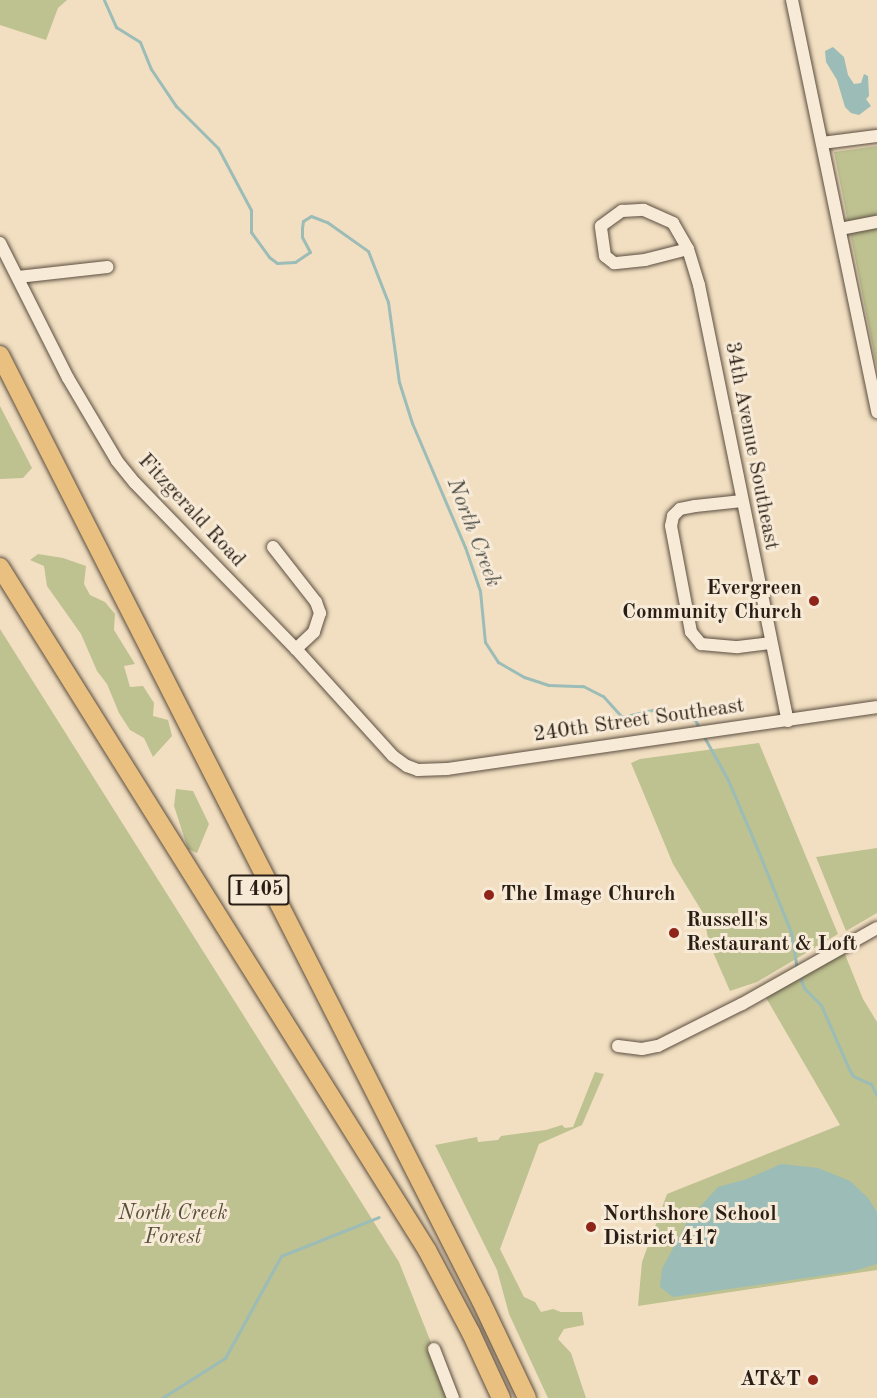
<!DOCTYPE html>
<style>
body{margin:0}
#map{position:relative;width:877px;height:1398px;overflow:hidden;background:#f2dfc1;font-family:"Old Standard TT",serif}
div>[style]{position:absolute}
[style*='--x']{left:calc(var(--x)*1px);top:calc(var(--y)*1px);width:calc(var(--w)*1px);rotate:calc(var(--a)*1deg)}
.green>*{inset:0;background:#bec190}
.water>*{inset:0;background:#9cbcb7}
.stream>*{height:3px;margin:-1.5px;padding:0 1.5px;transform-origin:1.5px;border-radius:1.5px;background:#9cbcb7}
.roads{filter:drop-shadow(0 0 2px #5b4e40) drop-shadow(0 0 2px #5b4e40)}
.minor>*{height:12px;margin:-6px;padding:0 6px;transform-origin:6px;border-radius:6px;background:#f7ead7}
.highway>*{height:18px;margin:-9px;padding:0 9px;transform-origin:9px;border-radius:9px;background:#e9c080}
.dots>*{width:16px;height:16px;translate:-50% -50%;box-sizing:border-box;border:3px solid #f7ead7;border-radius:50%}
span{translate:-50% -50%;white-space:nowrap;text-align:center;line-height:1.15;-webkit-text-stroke:6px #f7ead7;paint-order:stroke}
.shield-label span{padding:2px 4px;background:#f7ead7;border:2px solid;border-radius:4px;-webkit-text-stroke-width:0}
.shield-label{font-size:20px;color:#291e15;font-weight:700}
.street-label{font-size:21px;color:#291e15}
.poi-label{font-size:21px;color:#291e15;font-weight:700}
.right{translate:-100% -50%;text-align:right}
.left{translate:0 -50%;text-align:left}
.park-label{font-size:21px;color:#564f3a;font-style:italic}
.water-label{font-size:22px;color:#4c4d46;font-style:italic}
</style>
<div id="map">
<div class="green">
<i style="clip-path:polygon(0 0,67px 0,58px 8px,46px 40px,0 25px)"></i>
<i style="clip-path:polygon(877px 146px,877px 368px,834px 152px)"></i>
<i style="clip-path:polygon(0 406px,32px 468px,23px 478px,0 479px)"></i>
<i style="clip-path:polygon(38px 554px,63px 558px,86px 566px,84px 584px,90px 595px,105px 602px,115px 614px,114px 630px,135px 664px,124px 666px,130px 687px,143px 686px,154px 703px,153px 716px,168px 720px,172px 736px,153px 757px,144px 738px,130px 730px,119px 713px,107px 684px,97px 671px,81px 634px,47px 586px,44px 566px,30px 560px)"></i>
<i style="clip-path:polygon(0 629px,399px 1262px,453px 1398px,0 1398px)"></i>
<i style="clip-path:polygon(759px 743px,838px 934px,757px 982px,730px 991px,709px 943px,703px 913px,673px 864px,631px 763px,640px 759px)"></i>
<i style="clip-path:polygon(176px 789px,193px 791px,209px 824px,197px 853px,188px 849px,174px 806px)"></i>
<i style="clip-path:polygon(877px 848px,877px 913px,846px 931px,816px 857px)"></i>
<i style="clip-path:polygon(844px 952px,863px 999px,877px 1022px,877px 1270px,638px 1306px,642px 1262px,667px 1194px,840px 1125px,765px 996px)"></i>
<i style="clip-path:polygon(595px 1072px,604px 1074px,582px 1125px,539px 1144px,500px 1249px,524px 1297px,535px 1302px,541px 1312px,553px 1309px,561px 1312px,582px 1312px,584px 1325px,564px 1329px,558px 1339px,571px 1353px,586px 1398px,548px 1398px,509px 1314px,497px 1270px,435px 1145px,477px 1137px,478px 1142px,498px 1140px,501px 1136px,546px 1130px,562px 1125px,565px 1128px,573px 1127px)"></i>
</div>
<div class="water">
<i style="clip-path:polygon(833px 47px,844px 57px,848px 75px,854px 84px,861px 83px,864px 74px,868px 76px,869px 96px,866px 99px,871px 106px,859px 115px,851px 113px,845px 107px,837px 80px,826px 62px,825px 51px)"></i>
<i style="clip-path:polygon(781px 1164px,818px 1168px,850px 1181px,868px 1198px,877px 1212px,877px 1264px,854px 1271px,673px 1297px,660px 1287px,662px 1269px,688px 1220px,718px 1187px,747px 1179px)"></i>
</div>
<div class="stream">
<i style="--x:104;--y:0;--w:30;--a:66"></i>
<i style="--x:116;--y:27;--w:28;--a:32"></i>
<i style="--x:140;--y:42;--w:29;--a:68"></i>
<i style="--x:151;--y:69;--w:45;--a:56"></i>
<i style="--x:176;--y:106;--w:59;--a:45"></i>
<i style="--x:218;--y:148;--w:70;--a:62"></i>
<i style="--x:251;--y:210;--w:22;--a:90"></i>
<i style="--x:251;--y:232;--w:31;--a:54"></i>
<i style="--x:269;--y:257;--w:10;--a:37"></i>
<i style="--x:277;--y:263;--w:18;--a:-3"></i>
<i style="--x:295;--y:262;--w:18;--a:-34"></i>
<i style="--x:310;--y:252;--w:17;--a:-118"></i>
<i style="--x:302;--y:237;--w:9;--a:-90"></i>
<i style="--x:302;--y:228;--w:7;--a:-82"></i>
<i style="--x:303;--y:221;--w:9;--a:-32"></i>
<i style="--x:311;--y:216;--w:17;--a:21"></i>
<i style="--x:327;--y:222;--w:50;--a:35.3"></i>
<i style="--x:368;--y:251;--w:55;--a:68.6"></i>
<i style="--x:388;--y:302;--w:81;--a:82.2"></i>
<i style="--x:399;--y:382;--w:43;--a:72.4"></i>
<i style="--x:412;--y:423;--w:135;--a:66.9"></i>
<i style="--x:465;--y:547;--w:46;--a:71.2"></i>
<i style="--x:480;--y:591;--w:51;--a:84.4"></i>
<i style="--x:485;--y:642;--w:24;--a:57"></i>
<i style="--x:498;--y:662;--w:30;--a:30"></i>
<i style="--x:524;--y:677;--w:25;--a:18"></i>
<i style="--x:548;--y:685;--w:35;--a:2"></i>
<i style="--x:583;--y:686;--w:22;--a:27"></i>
<i style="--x:603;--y:696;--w:28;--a:48"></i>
<i style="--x:622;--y:717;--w:39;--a:-13"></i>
<i style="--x:660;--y:708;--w:37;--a:19"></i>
<i style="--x:695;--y:720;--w:10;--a:61"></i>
<i style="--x:703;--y:735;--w:51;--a:60.9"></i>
<i style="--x:728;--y:780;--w:74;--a:66.9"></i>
<i style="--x:757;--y:848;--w:91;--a:68"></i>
<i style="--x:791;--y:932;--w:38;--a:81"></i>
<i style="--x:800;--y:976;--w:13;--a:72"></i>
<i style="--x:804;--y:988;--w:24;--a:45"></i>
<i style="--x:821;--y:1005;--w:70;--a:66.4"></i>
<i style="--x:849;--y:1069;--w:8;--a:60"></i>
<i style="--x:853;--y:1076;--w:20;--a:24"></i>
<i style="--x:871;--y:1084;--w:13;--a:63"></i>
<i style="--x:162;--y:1398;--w:75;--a:-32.4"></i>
<i style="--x:225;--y:1358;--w:116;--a:-61.2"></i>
<i style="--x:281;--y:1256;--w:105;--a:-21.7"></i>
</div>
<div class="roads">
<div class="minor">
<i style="--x:792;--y:0;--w:421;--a:78.3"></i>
<i style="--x:822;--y:143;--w:55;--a:-7.3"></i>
<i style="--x:840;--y:229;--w:38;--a:-11"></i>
<i style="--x:0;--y:243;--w:151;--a:63.3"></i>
<i style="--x:68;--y:378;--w:96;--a:59.4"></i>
<i style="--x:117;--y:461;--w:28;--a:51"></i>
<i style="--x:135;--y:483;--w:231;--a:45.9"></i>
<i style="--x:296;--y:649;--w:144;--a:47.8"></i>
<i style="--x:393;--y:756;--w:17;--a:36"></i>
<i style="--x:407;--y:766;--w:12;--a:20"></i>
<i style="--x:418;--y:770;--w:29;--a:-2"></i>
<i style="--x:447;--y:769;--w:434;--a:-8.2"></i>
<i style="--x:688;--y:249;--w:44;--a:165.7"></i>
<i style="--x:645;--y:260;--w:31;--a:174"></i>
<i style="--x:614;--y:263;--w:11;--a:-142"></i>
<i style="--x:605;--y:256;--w:30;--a:-98"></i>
<i style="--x:601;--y:226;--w:26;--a:-36"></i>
<i style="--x:622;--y:211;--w:22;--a:-3"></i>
<i style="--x:644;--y:210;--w:32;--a:24"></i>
<i style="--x:673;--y:223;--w:30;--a:60"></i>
<i style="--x:688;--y:249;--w:38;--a:73"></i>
<i style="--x:699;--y:285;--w:445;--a:78.5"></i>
<i style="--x:18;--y:277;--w:90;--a:-6.4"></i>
<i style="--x:742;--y:501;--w:47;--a:173.9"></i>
<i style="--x:695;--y:506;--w:15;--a:169"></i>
<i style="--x:680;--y:509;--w:10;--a:135"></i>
<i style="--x:673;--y:516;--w:10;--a:101"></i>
<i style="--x:671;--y:526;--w:108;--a:79.3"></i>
<i style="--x:691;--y:632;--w:16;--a:50"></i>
<i style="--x:701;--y:644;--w:37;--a:5"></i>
<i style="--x:738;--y:647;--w:32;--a:-7"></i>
<i style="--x:273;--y:547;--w:70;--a:52"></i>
<i style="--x:316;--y:602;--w:12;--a:70"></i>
<i style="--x:320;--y:613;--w:20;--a:108"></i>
<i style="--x:314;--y:632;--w:25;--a:137"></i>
<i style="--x:618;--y:1046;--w:24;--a:7"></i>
<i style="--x:642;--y:1049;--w:16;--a:-11"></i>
<i style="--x:658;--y:1046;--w:94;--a:-26.6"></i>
<i style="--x:742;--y:1004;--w:155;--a:-29.4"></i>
<i style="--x:434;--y:1349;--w:53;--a:68.8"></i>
</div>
<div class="highway">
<i style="--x:0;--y:355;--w:1061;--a:63.05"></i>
<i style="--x:481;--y:1301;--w:107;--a:64.6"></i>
<i style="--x:0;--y:567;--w:805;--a:57.99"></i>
<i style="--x:427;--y:1250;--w:94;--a:62.1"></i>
<i style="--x:471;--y:1333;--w:72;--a:65.2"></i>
</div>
</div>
<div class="dots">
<i style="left:814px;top:601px;background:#8f2418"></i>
<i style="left:489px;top:895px;background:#8f2418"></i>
<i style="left:674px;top:933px;background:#8f2418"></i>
<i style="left:591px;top:1227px;background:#8f2418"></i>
<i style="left:813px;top:1380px;background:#8f2418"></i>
</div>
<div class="shield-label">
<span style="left:259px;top:890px">I 405</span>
</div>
<div class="street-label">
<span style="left:751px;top:446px;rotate:79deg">34th Avenue Southeast</span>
<span style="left:191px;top:511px;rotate:47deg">Fitzgerald Road</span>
<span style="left:639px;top:721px;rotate:-8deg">240th Street Southeast</span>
</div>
<div class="poi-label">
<span class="right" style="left:802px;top:601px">Evergreen<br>Community Church</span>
<span class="left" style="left:501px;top:895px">The Image Church</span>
<span class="left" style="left:686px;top:933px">Russell's<br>Restaurant &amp; Loft</span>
<span class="left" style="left:603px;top:1227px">Northshore School<br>District 417</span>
<span class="right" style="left:801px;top:1380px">AT&amp;T</span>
</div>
<div class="park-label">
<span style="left:173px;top:1226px">North Creek<br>Forest</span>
</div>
<div class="water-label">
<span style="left:473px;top:533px;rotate:69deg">North Creek</span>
</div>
</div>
